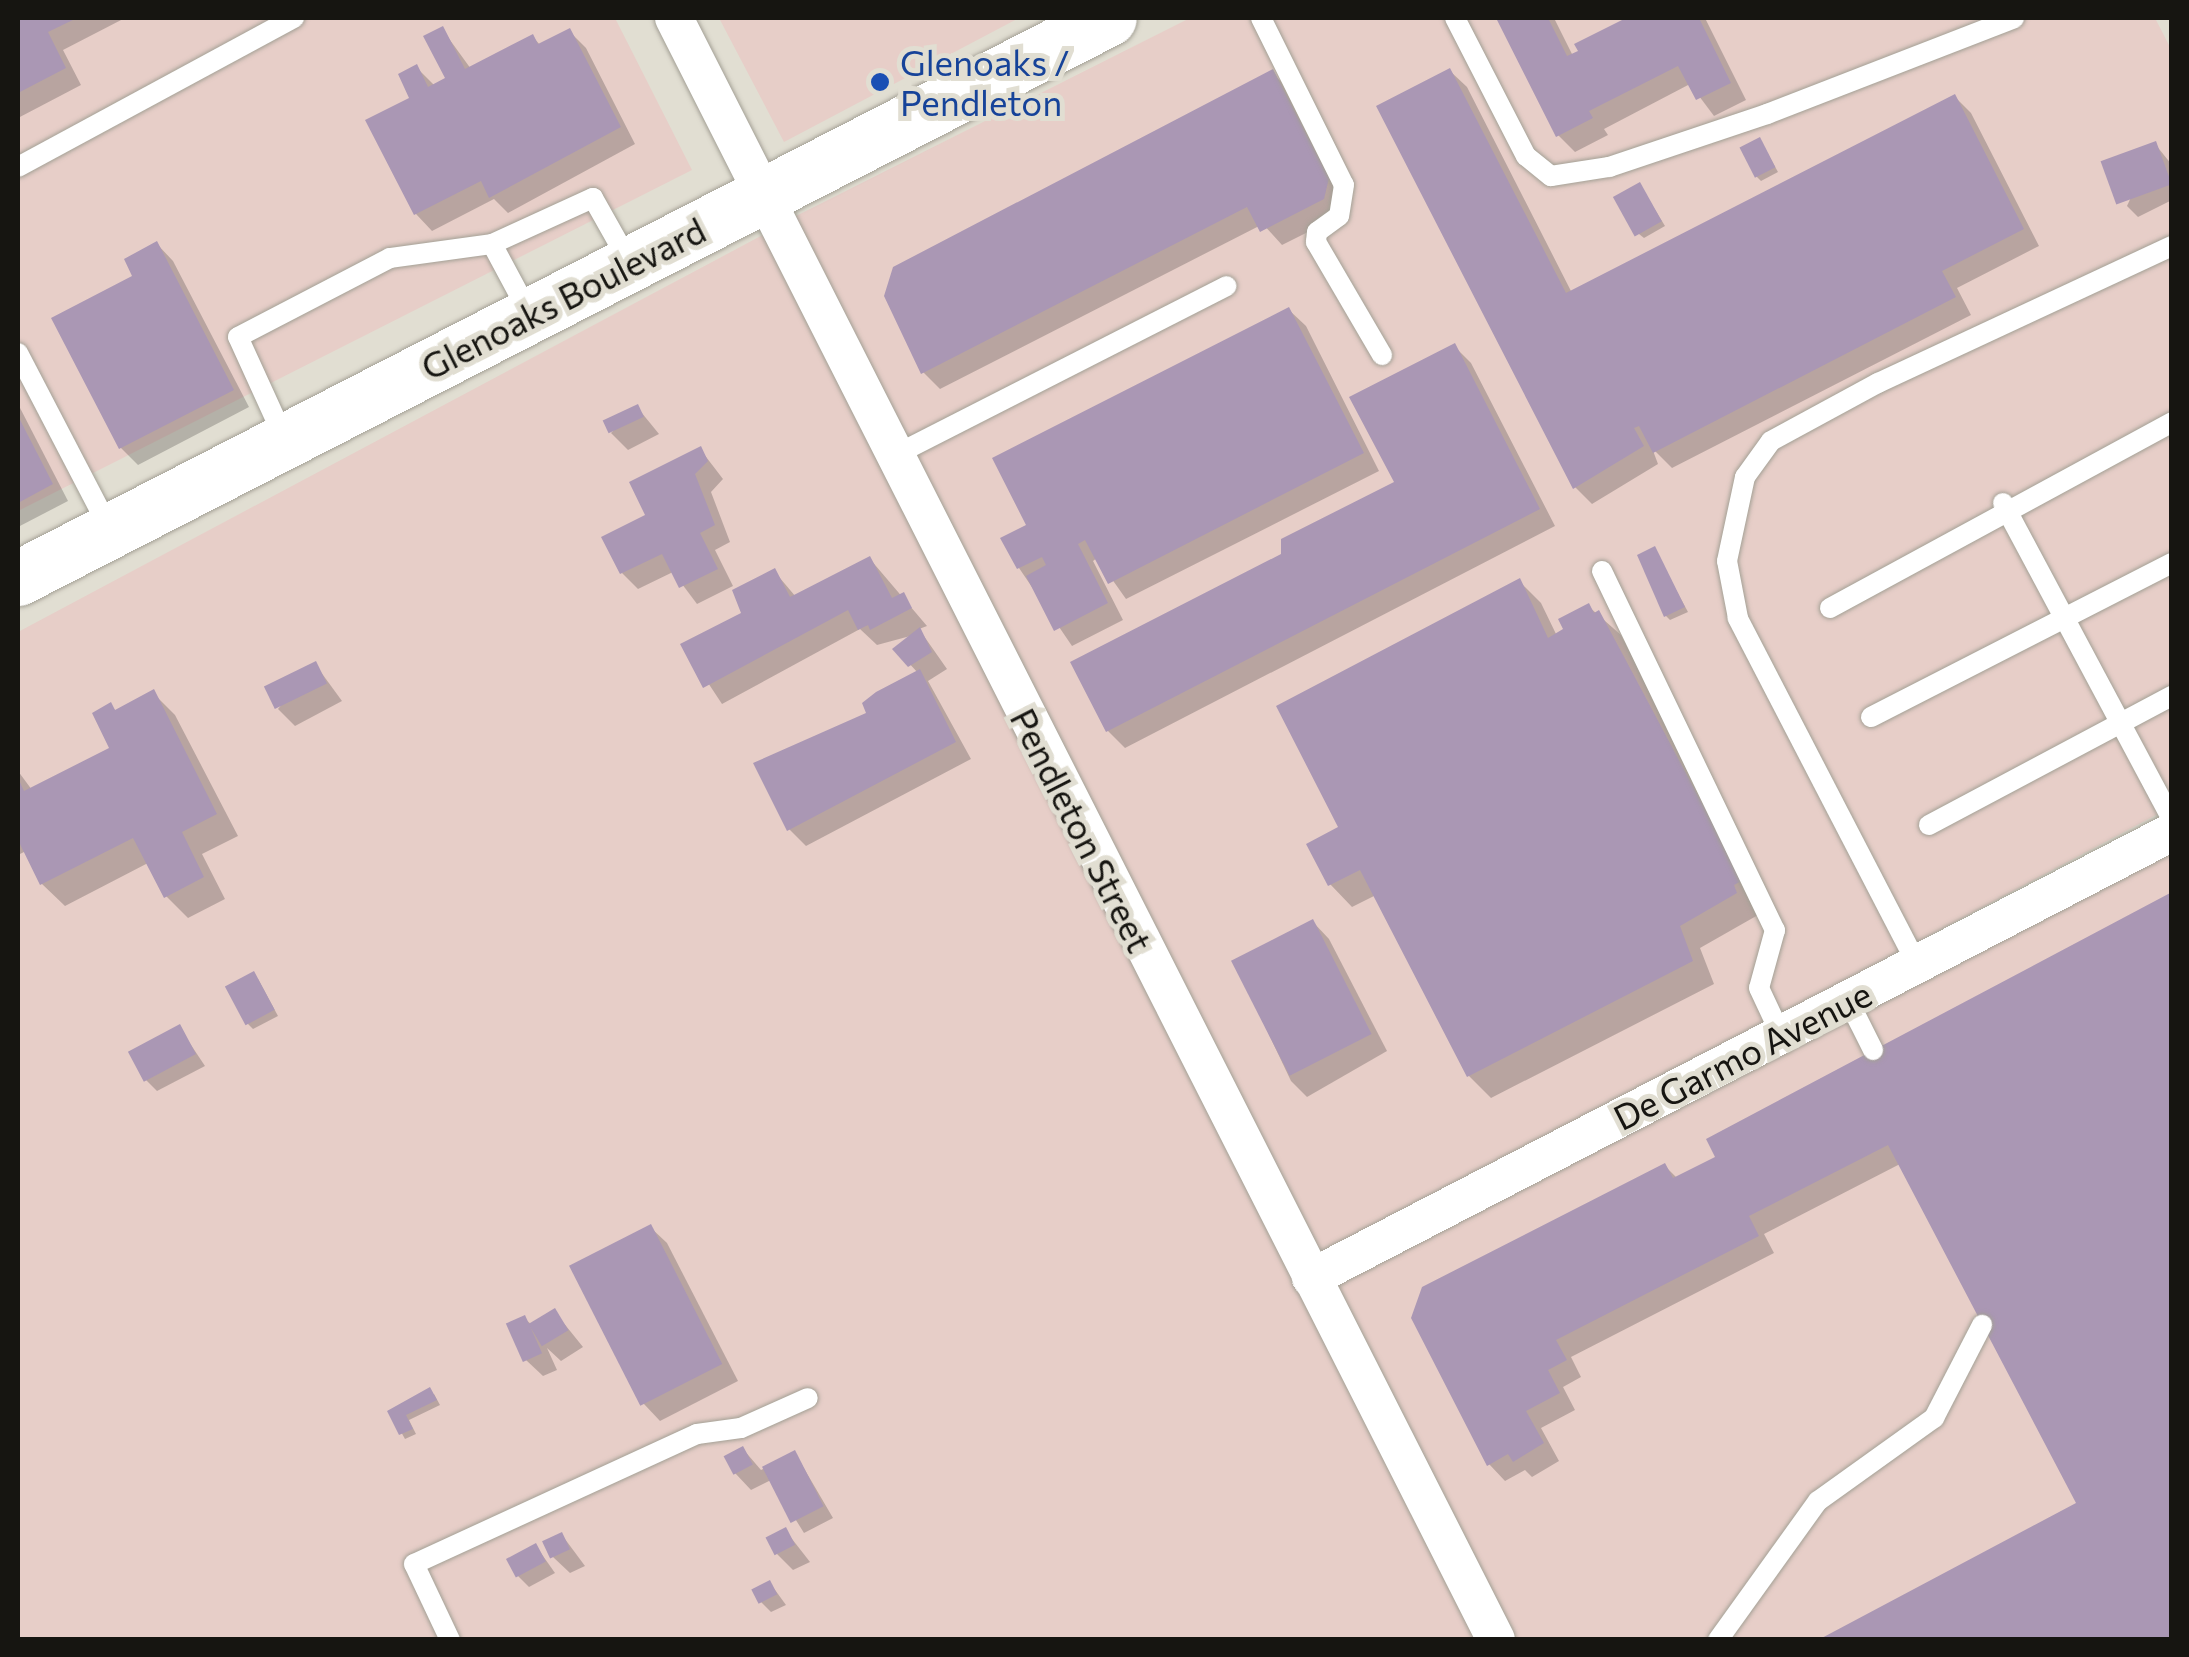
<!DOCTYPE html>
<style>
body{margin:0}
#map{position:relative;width:2189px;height:1657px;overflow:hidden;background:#e1ded2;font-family:Commissioner,sans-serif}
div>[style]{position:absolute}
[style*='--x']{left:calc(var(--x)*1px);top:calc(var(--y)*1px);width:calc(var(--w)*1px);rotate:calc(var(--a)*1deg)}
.industrial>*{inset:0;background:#e7cec8}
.shadow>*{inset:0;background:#0003}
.building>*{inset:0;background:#aa97b4;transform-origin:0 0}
.roads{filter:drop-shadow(0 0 2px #a3a095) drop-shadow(0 0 2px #a3a095)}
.service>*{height:20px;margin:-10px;padding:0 10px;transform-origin:10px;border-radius:10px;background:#fff}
.minor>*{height:38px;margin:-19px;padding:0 19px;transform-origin:19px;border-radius:19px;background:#fff}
.secondary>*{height:55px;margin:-27.5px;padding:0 27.5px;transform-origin:27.5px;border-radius:27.5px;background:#fff}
.dots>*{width:28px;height:28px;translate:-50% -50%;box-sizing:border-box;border:5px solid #e1ded2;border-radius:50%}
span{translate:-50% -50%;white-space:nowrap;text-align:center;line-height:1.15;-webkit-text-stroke:10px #e1ded2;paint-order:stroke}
.transit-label{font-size:35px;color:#164399}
.left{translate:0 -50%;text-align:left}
.street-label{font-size:35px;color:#161511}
.frame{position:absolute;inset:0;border:20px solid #161511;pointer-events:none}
</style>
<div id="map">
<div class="industrial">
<i style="clip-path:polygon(18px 18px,615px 18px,692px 170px,18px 511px)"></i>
<i style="clip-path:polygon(719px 18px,1019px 18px,784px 142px)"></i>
<i style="clip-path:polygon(1190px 18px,2155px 18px,2172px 51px,2171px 807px,1320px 1260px,788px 220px)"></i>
<i style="clip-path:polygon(772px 230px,1486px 1639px,18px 1640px,18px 632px)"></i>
<i style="clip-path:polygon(2171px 852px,2171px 1639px,1508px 1639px,1325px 1283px)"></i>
</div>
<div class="shadow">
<i style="clip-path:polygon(18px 18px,125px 18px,63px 50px,81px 85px,18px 118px)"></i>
<i style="clip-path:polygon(1499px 18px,1554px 18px,1573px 56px,1582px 52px,1578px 45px,1632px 18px,1705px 18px,1746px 100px,1714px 116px,1690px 84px,1604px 129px,1608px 135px,1575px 152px,1558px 135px)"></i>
<i style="clip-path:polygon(442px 29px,471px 69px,533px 37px,541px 46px,569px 31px,586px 48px,635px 144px,508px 213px,494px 199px,432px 231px,416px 214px,412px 99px,416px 67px,435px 86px,448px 79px)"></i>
<i style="clip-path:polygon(1450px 71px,1467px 87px,1572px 293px,1955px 97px,1971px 113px,2039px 246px,1957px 288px,1971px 315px,1672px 468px,1652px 448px,1658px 464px,1592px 504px,1575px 487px)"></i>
<i style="clip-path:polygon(1272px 73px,1289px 89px,1345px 197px,1340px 216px,1282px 245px,1263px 224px,940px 389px,923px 372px)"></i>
<i style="clip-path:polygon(1760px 140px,1778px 172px,1761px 181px,1756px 176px)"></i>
<i style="clip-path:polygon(2155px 144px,2172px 165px,2172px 200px,2138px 217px,2127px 206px)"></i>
<i style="clip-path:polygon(1640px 185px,1665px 226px,1644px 238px,1639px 234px)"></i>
<i style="clip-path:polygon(157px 244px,173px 261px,249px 407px,138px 465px,121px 448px,54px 319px,135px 277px)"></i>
<i style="clip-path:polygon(1289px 310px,1306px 326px,1379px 471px,1126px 599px,1097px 558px,1093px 561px,1123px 620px,1072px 646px,1019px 568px,1029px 526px)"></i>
<i style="clip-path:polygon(1454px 346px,1471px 363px,1555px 526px,1125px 748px,1108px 731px,1073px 663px,1283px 555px,1397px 483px)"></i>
<i style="clip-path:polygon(18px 404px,68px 501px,18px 527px)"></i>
<i style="clip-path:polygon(637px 407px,659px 434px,628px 450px,611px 433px)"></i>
<i style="clip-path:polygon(700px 449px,723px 479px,711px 492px,730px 542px,715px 550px,733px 586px,697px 604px,673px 572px,638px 589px,622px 573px,648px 516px)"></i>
<i style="clip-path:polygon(1654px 549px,1688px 612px,1670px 620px,1666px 616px)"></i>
<i style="clip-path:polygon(870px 559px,927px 626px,919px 629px,947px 669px,928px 681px,971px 759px,806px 846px,789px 829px,757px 764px,870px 714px,918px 673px,896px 649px,914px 635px,877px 645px,860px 629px,722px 704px,683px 645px,744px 614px,774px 571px,796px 597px)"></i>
<i style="clip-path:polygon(1519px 581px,1541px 603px,1557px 636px,1588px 606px,1621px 635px,1764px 902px,1758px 915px,1700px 948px,1714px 984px,1491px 1098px,1469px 1076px,1376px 895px,1352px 907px,1330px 884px,1342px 828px)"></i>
<i style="clip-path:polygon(315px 664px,342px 701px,295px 726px,278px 709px)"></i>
<i style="clip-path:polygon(153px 693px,175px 715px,238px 836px,202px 854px,225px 899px,188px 918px,166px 896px,148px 863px,65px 906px,42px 884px,26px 851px,18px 855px,18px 771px,32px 790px,113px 749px,111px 706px,117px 712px)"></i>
<i style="clip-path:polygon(2172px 895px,2079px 1504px,1900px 1164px,1764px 1234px,1774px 1253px,1571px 1357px,1581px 1377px,1563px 1387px,1575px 1410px,1541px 1428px,1559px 1461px,1532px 1477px,1525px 1470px,1505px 1481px,1489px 1464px,1414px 1318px,1665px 1166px,1678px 1179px)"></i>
<i style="clip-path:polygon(1313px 922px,1329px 939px,1387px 1051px,1307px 1097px,1291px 1081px,1235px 963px)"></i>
<i style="clip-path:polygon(258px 979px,278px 1016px,253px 1029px,248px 1024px)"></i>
<i style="clip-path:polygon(179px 1027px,205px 1066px,157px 1091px,146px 1080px)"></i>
<i style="clip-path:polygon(650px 1227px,667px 1243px,738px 1381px,660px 1421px,644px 1404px)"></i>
<i style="clip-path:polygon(554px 1311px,583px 1347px,561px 1361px,547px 1348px,557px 1370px,543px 1376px,526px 1360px,524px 1318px,532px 1325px)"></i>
<i style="clip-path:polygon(434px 1394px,440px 1405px,409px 1420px,416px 1434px,405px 1439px,390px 1412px)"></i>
<i style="clip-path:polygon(743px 1449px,761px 1470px,795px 1453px,833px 1518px,804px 1533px,771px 1480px,751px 1490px,735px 1473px)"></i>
<i style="clip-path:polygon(785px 1530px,810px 1562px,793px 1570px,777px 1554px)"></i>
<i style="clip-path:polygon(562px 1535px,585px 1566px,570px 1573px,553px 1557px)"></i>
<i style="clip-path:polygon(536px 1546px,555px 1573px,529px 1587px,518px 1576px)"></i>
<i style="clip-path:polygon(770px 1583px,786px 1605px,771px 1612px,760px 1601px)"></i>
</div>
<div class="building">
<i style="clip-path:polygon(18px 18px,77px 18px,48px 32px,66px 68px,18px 93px)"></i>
<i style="clip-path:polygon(1496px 18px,1548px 18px,1567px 56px,1578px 51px,1574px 44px,1626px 18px,1699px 18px,1731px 83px,1696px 100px,1678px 66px,1589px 111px,1593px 118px,1556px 137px)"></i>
<i style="clip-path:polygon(443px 26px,465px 69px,533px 34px,538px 44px,570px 28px,621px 127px,489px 198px,481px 181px,414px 215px,365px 120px,409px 98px,398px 74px,417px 64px,428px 87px,445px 78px,423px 36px)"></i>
<i style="clip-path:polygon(1450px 68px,1566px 293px,1955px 94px,2024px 229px,1942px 271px,1956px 297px,1653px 453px,1639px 426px,1634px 428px,1644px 446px,1573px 489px,1376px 106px)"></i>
<i style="clip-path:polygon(1273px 69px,1329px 178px,1324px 199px,1260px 232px,1247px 207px,921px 374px,884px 296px,893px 267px)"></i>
<i style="left:1760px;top:137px;width:34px;height:23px;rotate:63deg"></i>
<i style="left:2156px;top:141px;width:46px;height:59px;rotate:70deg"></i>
<i style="left:1640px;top:182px;width:45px;height:31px;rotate:61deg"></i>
<i style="clip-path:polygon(157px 241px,234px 390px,119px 449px,51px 318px,132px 276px,124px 259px)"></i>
<i style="clip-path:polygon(1289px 307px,1364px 453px,1108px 584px,1085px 540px,1078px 544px,1108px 603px,1054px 631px,1026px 576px,1046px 565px,1042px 557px,1017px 569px,1000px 538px,1026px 525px,992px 458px)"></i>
<i style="clip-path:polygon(1455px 343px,1540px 509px,1106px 732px,1070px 662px,1281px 554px,1281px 539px,1394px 482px,1349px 397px)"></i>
<i style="left:638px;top:404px;width:14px;height:39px;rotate:65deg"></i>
<i style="clip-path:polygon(18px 416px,53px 484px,18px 503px)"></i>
<i style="clip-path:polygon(701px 446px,708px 461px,695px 474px,715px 525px,700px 533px,718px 569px,679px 588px,662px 554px,620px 574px,601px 537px,645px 515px,629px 482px)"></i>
<i style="clip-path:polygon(1655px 546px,1685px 607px,1664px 617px,1637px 555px)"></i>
<i style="clip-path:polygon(870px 556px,892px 598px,904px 592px,912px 608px,870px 630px,868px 625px,858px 630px,848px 610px,703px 688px,680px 644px,741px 613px,732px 590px,775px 568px,790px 597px)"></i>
<i style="clip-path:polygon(1520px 578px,1548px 638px,1563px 629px,1558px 619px,1589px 603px,1594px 613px,1599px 610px,1743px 880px,1734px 885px,1737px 893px,1680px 926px,1693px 961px,1467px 1077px,1360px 870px,1328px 886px,1306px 844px,1338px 827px,1276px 706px)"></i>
<i style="clip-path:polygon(920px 627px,932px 652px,908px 667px,892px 649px)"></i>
<i style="left:316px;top:661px;width:25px;height:58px;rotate:64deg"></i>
<i style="clip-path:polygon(920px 669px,956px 742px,787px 831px,753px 763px,866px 713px,862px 703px,876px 692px)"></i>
<i style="clip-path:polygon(154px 689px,217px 814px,182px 832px,204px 877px,164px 898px,133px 838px,40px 885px,18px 840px,18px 778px,24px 791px,109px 748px,92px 713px,111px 702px,115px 710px)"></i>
<i style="clip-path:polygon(2172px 892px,2172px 1640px,1818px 1640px,2076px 1503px,1888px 1145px,1749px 1216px,1759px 1236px,1556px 1340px,1567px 1360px,1548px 1370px,1560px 1393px,1526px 1411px,1544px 1443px,1513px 1462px,1508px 1454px,1487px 1466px,1411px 1318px,1422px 1287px,1665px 1163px,1673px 1178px,1715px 1157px,1706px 1139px)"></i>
<i style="left:1313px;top:919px;width:129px;height:92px;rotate:63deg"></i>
<i style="left:254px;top:971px;width:44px;height:33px;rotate:62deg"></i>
<i style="left:180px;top:1024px;width:34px;height:59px;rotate:62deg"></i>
<i style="left:651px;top:1224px;width:157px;height:92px;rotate:63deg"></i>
<i style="left:555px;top:1308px;width:26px;height:31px;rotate:59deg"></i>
<i style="left:525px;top:1315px;width:42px;height:21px;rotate:66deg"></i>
<i style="clip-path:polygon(430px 1387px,437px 1400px,406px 1415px,413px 1429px,399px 1435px,387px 1411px)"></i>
<i style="left:743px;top:1446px;width:21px;height:22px;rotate:62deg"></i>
<i style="left:795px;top:1450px;width:63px;height:37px;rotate:63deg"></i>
<i style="left:786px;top:1527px;width:20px;height:23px;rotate:63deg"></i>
<i style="left:562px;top:1532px;width:19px;height:22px;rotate:65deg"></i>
<i style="left:536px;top:1543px;width:21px;height:34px;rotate:62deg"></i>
<i style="left:770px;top:1580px;width:16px;height:21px;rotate:63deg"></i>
</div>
<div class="roads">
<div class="service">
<i style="--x:1261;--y:18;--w:186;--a:63.6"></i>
<i style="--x:1344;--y:185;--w:31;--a:99"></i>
<i style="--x:1339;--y:216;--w:27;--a:144"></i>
<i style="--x:1317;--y:232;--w:10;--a:96"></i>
<i style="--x:1316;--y:242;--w:131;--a:59.7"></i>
<i style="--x:1455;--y:18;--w:155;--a:62.8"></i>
<i style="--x:1526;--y:156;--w:32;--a:39"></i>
<i style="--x:1551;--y:176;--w:59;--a:-8.8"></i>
<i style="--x:1609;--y:167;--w:167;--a:-18.5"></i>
<i style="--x:1767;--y:114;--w:265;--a:-21.2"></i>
<i style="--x:18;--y:167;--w:314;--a:-28.4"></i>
<i style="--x:529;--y:313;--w:78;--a:-118.2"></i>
<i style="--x:492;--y:244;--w:111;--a:-24.5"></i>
<i style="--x:593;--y:198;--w:71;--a:60.6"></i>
<i style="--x:18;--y:353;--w:197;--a:62.5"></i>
<i style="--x:285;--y:440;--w:113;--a:-114.5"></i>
<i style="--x:238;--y:337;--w:171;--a:-27.5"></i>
<i style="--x:390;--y:258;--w:103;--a:-7.8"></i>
<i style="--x:895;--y:455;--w:372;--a:-27"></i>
<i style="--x:2003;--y:503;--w:358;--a:61.9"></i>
<i style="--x:1602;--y:571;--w:399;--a:64.3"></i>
<i style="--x:1775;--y:930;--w:60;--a:105.4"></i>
<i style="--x:1759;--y:988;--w:52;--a:64.9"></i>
<i style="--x:1830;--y:608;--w:389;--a:-28.5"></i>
<i style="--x:1871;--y:717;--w:338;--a:-27.1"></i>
<i style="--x:1929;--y:825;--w:275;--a:-28"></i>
<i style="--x:1917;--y:964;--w:390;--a:-117.4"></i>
<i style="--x:1738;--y:618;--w:58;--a:-100.9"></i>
<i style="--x:1727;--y:561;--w:86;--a:-77.9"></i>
<i style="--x:1745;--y:477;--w:44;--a:-54.2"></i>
<i style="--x:1771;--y:441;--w:122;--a:-28.5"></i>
<i style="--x:1878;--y:383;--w:324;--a:-25"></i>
<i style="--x:1848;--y:1000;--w:56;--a:63.4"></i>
<i style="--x:450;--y:1640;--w:84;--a:-115.3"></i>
<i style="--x:414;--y:1564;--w:311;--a:-24.7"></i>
<i style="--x:697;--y:1434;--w:44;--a:-7.8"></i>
<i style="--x:741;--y:1428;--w:73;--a:-24.1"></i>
<i style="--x:1718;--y:1640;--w:171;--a:-54.3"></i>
<i style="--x:1818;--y:1501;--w:143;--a:-35.6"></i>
<i style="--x:1934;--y:1418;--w:105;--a:-62.7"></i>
</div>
<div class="minor">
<i style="--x:674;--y:18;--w:1818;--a:63.12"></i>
<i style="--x:1311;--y:1278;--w:970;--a:-27.38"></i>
</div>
<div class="secondary">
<i style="--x:18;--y:578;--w:1226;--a:-27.17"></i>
</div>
</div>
<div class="dots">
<i style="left:880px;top:82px;background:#1a4fb4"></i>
</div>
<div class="transit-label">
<span class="left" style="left:900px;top:82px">Glenoaks /<br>Pendleton</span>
</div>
<div class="street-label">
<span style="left:563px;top:298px;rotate:-27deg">Glenoaks Boulevard</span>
<span style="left:1082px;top:830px;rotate:63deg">Pendleton Street</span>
<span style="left:1742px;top:1055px;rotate:-27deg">De Garmo Avenue</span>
</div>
<div class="frame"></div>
</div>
